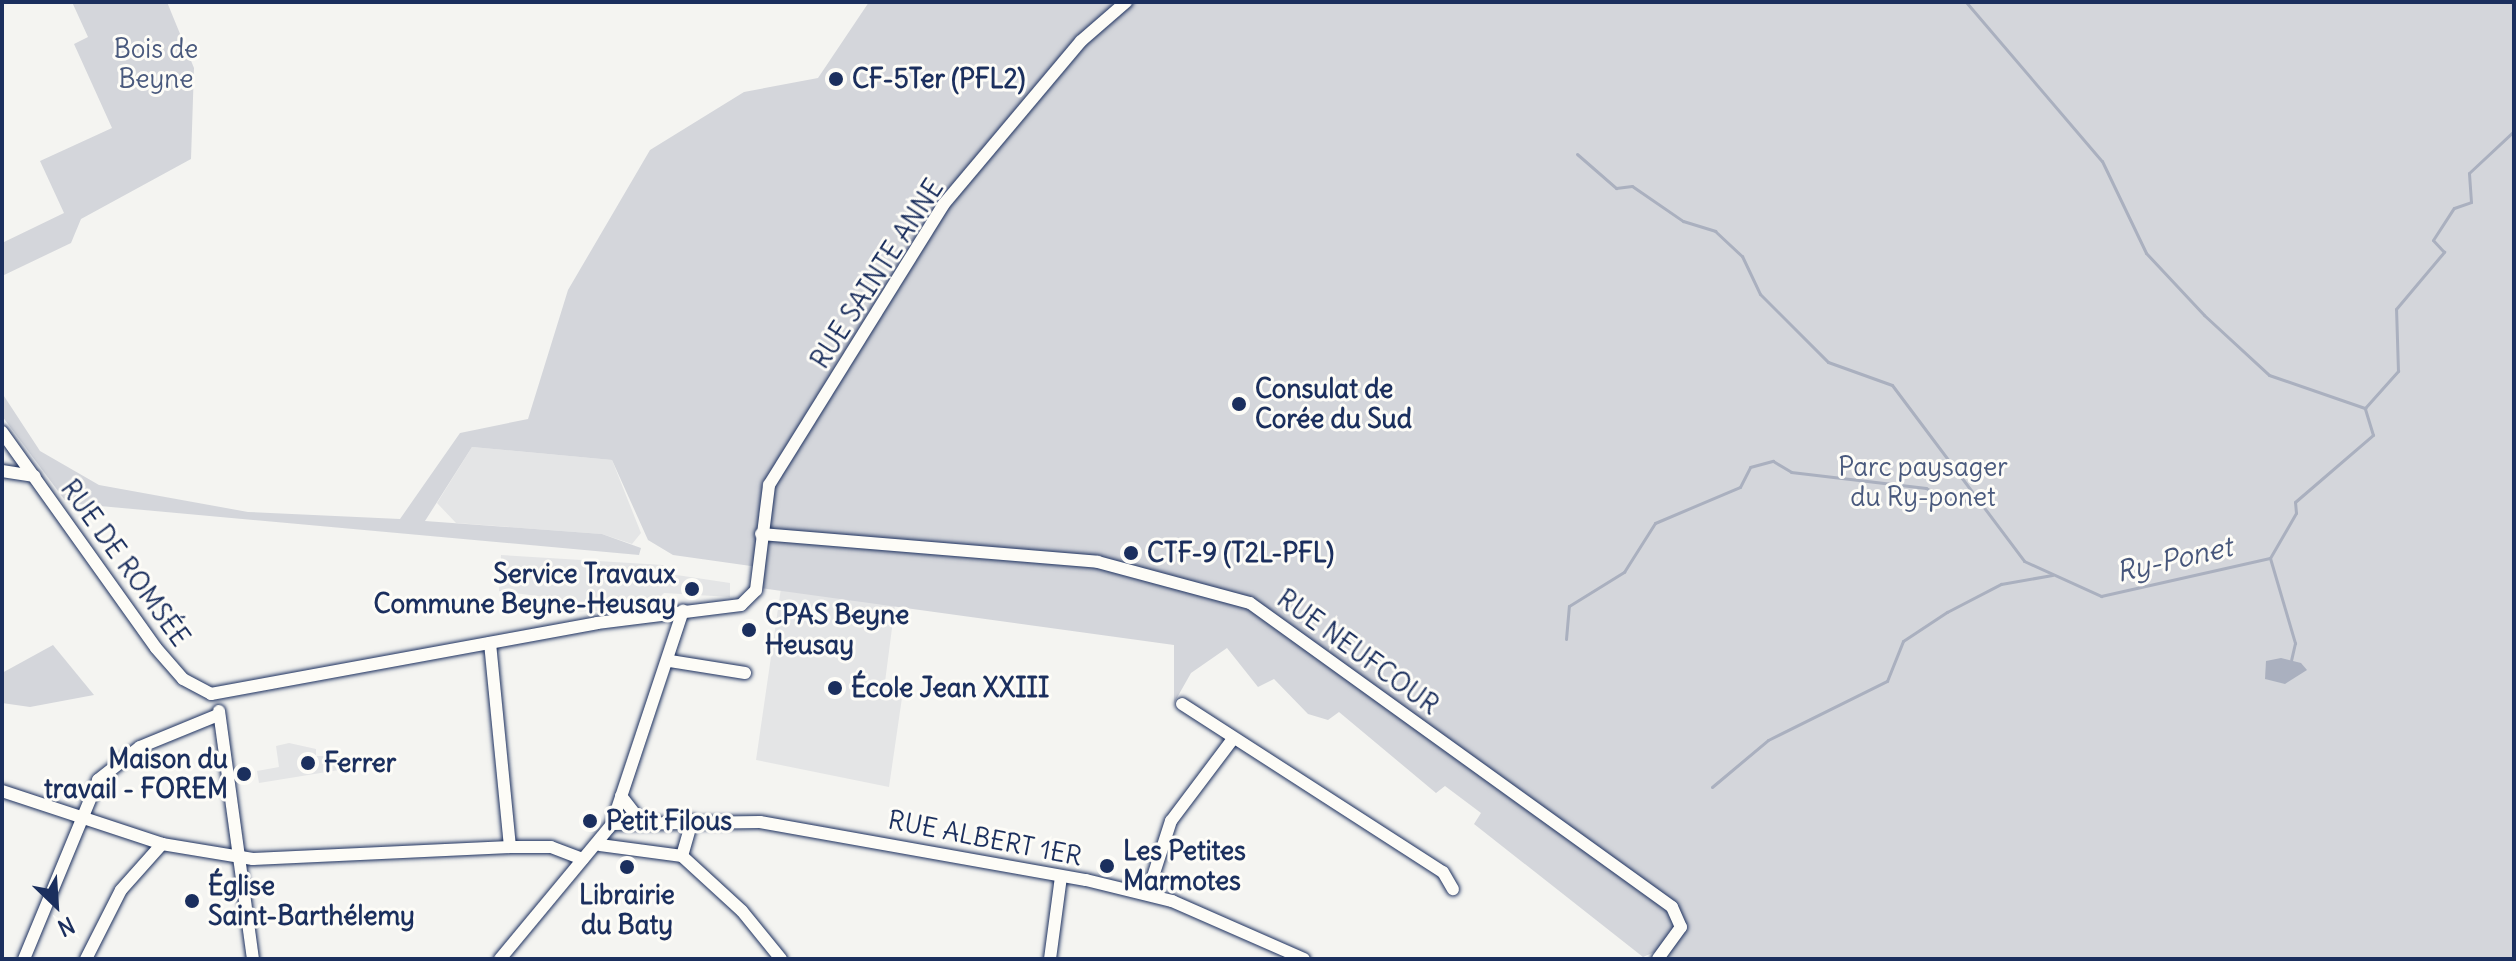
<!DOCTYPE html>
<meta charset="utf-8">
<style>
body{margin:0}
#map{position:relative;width:2516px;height:961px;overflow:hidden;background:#f4f4f1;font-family:Delius,sans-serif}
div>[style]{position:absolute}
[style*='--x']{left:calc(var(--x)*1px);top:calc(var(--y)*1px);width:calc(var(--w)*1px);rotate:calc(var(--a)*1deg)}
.built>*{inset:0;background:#e4e5e6}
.green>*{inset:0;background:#d4d6db}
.water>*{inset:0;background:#aab0bf}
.stream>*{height:3px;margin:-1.5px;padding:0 1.5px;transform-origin:1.5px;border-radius:1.5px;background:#aab0bf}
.roads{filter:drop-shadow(0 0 2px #1b2f5e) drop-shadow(0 0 2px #1b2f5e)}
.minor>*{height:12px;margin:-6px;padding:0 6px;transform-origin:6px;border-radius:6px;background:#fdfcf7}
.dots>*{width:22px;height:22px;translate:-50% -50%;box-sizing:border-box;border:4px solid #fdfcf7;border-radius:50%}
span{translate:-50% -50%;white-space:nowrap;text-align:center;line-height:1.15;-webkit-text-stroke:6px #fdfcf7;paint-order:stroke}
.park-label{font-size:26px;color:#49597d}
.poi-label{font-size:26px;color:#1b2f5e;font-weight:700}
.left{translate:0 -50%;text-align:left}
.right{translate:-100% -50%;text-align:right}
.street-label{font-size:26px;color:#1b2f5e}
.water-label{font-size:28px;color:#46567b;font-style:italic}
.frame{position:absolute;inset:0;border:4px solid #1b2f5e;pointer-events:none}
.north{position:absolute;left:16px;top:865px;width:80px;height:80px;-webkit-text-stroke:6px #fdfcf7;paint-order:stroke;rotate:155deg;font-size:22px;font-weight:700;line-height:32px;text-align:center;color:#1b2f5e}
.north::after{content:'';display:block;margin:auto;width:28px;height:36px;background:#1b2f5e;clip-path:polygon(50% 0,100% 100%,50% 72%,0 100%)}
</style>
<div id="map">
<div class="built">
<i style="clip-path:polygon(472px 447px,612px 460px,641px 533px,632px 544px,602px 534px,456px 523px,437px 503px)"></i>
<i style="clip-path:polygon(501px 555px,663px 565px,670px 574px,730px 583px,730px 597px,664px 593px,647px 610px,546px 612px,546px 597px,499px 591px)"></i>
<i style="clip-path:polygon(781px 588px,895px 605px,885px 682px,904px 684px,889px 787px,756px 760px)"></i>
<i style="clip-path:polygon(289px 743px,316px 749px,316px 756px,340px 756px,339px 770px,259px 783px,257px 771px,279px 767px,276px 746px)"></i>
</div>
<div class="green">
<i style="clip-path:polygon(72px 2px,167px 2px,194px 68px,191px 159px,81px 219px,71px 243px,2px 276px,2px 243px,64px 213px,40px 161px,112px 128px,74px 44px,88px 37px)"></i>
<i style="clip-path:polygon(869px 2px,2514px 2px,2514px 959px,1663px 959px,1657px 951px,1643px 957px,1474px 824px,1481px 813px,1445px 786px,1436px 793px,1339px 712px,1328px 720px,1308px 714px,1274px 679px,1258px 687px,1227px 648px,1191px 673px,1174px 703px,1174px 645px,760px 588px,758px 567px,673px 555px,648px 540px,612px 460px,472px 447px,425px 521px,602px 534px,641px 548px,639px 555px,67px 503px,2px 416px,2px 393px,40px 451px,99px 485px,248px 512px,400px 519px,460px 433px,528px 419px,568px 290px,650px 150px,744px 92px,818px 78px)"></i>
<i style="clip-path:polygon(53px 645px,94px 695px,30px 707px,2px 703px,2px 673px)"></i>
</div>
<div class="water">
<i style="clip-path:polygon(2281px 658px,2301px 663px,2307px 670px,2285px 684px,2265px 679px,2266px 661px)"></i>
</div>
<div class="stream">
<i style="--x:1966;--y:2;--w:209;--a:49.5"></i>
<i style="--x:2102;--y:161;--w:102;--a:64.4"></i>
<i style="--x:2146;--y:253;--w:85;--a:46.9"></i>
<i style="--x:2204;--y:315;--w:88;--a:42.7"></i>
<i style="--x:2269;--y:375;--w:102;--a:19"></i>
<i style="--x:1577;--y:154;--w:52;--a:41.1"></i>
<i style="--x:1616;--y:188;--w:16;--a:-7"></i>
<i style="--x:1632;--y:186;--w:62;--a:34.5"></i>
<i style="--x:1683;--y:221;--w:34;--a:17"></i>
<i style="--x:1715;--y:231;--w:37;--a:43"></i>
<i style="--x:1742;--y:256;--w:42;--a:64.7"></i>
<i style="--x:1760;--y:294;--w:96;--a:45"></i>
<i style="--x:1828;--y:362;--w:68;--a:19.8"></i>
<i style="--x:1892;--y:385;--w:220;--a:53.1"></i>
<i style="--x:2024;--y:561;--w:85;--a:24.4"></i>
<i style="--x:2101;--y:596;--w:173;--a:-12.7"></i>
<i style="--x:2270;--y:558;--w:52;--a:-60"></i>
<i style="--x:2296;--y:513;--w:11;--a:-95"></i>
<i style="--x:2295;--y:502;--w:103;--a:-40.7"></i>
<i style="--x:2373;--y:435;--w:28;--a:-107"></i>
<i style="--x:2365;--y:408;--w:50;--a:-48.3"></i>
<i style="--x:2398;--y:371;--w:62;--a:-91.8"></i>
<i style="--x:2396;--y:309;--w:75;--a:-49.9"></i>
<i style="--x:2444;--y:252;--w:16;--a:-133"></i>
<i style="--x:2433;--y:240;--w:38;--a:-57"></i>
<i style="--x:2454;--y:208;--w:18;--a:-19"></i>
<i style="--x:2471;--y:202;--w:29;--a:-94"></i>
<i style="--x:2469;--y:173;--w:62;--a:-43"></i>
<i style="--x:2270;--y:558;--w:89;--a:73.6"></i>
<i style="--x:2295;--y:643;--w:17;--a:103"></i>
<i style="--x:1566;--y:639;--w:33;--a:-85"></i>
<i style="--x:1569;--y:606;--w:65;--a:-31.7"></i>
<i style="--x:1624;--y:572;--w:58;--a:-57.7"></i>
<i style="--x:1655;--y:523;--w:92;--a:-23"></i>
<i style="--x:1740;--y:487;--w:22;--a:-63"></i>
<i style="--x:1750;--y:467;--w:24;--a:-15"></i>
<i style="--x:1773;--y:461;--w:21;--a:31"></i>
<i style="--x:1791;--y:472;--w:136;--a:6.8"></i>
<i style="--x:1926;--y:488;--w:22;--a:30"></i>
<i style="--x:1945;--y:499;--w:34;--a:5"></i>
<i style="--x:1712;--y:787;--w:73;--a:-40"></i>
<i style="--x:1768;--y:740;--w:133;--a:-26.4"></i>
<i style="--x:1887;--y:681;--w:43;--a:-68.2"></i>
<i style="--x:1903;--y:641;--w:53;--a:-33.4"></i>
<i style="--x:1947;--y:612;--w:61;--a:-27.4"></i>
<i style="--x:2001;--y:584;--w:52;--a:-10"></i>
</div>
<div class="roads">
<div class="minor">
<i style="--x:2;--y:432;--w:265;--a:54.5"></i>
<i style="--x:156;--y:648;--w:41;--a:48.9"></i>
<i style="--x:183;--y:679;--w:32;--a:28"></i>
<i style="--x:211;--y:694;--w:392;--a:-10.4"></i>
<i style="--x:597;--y:623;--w:145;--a:-7.1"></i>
<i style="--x:741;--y:605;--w:21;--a:-45"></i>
<i style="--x:756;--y:590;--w:106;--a:-82.9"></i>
<i style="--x:769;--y:485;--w:330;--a:-58.1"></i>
<i style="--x:943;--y:205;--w:214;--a:-49.9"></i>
<i style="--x:1081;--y:41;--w:60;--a:-40.9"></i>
<i style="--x:2;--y:471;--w:33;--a:9"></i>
<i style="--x:761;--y:534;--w:338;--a:4.7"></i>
<i style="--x:1098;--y:562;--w:157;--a:15.1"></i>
<i style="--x:1250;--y:603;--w:520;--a:35.77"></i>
<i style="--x:1672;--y:907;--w:22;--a:66"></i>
<i style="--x:1681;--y:927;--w:39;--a:126"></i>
<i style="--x:490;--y:643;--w:205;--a:84.4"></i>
<i style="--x:670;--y:661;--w:76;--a:9.1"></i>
<i style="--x:1182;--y:704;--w:310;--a:32.8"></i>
<i style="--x:1443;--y:872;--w:20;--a:60"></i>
<i style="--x:219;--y:711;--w:250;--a:82.2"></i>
<i style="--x:2;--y:791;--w:169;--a:18.3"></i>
<i style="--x:162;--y:844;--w:92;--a:9.4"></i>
<i style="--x:253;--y:859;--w:257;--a:-2.7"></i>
<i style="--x:510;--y:847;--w:41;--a:0"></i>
<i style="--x:551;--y:847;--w:34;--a:21"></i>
<i style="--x:621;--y:796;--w:31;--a:52"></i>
<i style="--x:612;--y:824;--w:148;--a:-0.8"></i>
<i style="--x:760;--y:822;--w:331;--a:10.1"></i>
<i style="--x:1086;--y:880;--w:89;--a:13.7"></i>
<i style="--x:1172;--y:901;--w:144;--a:23.7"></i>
<i style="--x:600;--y:845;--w:83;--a:7.6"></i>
<i style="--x:682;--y:856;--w:37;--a:-74"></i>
<i style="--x:682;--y:856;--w:81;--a:42.5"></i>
<i style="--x:742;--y:911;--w:62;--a:50.9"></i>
<i style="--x:1148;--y:892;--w:75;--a:-72.1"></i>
<i style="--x:1171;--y:821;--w:101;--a:-53"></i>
<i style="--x:24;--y:959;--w:194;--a:-67.5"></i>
<i style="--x:98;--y:780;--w:53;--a:-38.2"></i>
<i style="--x:140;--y:747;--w:84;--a:-22.3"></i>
<i style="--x:86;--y:959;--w:77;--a:-63.1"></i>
<i style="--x:121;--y:890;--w:62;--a:-48.3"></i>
<i style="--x:500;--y:959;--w:175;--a:-50.3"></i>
<i style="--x:612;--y:824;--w:225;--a:-71.6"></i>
<i style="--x:1050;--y:959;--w:83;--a:-82.4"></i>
</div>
</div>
<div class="dots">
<i style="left:836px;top:79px;background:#1b2f5e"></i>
<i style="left:1239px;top:404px;background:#1b2f5e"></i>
<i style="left:1131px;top:553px;background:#1b2f5e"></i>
<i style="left:692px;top:589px;background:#1b2f5e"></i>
<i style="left:749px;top:630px;background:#1b2f5e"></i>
<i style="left:835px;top:688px;background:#1b2f5e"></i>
<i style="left:308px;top:763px;background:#1b2f5e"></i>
<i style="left:244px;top:774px;background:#1b2f5e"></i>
<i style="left:590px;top:821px;background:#1b2f5e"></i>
<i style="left:1107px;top:866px;background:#1b2f5e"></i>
<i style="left:627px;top:867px;background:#1b2f5e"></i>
<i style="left:192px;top:901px;background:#1b2f5e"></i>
</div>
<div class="park-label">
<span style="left:156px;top:64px">Bois de<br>Beyne</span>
<span style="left:1923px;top:482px">Parc paysager<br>du Ry-ponet</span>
</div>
<div class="poi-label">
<span class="left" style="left:852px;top:79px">CF-5Ter (PFL2)</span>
<span class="left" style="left:1255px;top:404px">Consulat de<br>Corée du Sud</span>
<span class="left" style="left:1147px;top:553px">CTF-9 (T2L-PFL)</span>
<span class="right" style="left:676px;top:589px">Service Travaux<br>Commune Beyne-Heusay</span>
<span class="left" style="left:765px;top:630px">CPAS Beyne<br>Heusay</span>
<span class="left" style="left:851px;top:688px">École Jean XXIII</span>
<span class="right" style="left:228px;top:774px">Maison du<br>travail - FOREM</span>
<span class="left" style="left:324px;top:763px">Ferrer</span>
<span class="left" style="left:606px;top:821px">Petit Filous</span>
<span class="left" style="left:1123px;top:866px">Les Petites<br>Marmotes</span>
<span class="left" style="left:208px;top:901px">Église<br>Saint-Barthélemy</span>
<span style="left:627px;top:910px">Librairie<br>du Baty</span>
</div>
<div class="street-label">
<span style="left:877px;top:274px;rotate:-57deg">RUE SAINTE ANNE</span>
<span style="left:125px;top:563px;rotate:54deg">RUE DE ROMSÉE</span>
<span style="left:1358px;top:652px;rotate:36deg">RUE NEUFCOUR</span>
<span style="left:985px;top:838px;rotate:11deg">RUE ALBERT 1ER</span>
</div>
<div class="water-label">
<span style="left:2174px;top:559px;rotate:-13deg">Ry-Ponet</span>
</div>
<div class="frame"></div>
<div class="north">N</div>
</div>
